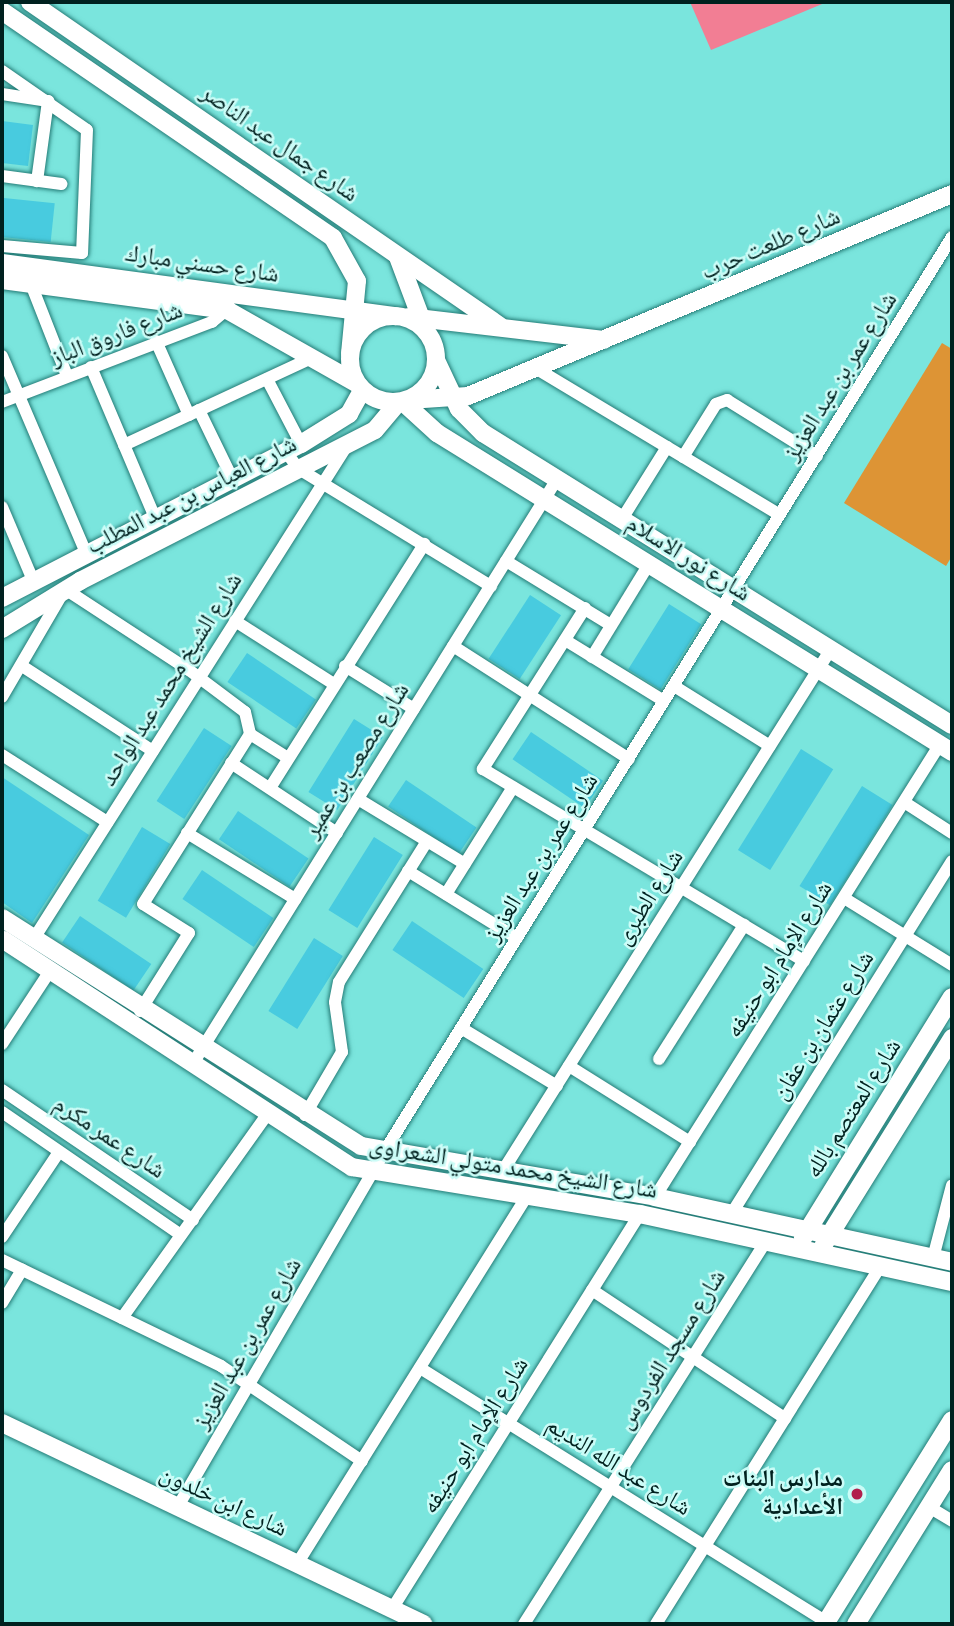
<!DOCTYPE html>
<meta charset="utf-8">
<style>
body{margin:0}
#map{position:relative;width:954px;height:1626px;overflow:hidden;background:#7ae5dd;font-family:"Alegreya Sans","Noto Naskh Arabic",sans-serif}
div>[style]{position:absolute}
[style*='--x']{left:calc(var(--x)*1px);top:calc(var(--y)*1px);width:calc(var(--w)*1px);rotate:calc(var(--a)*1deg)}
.green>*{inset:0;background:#dd9435}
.water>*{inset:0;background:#f27e94}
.building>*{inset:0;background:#48cbdf;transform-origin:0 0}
.roads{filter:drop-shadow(0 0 2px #257c77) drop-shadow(0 0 2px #257c77)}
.street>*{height:12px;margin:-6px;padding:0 6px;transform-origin:6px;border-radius:6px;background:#fff}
.secondary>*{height:18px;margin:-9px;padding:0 9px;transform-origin:9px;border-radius:9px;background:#fff}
.secondary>.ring{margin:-9px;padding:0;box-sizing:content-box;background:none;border:18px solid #fff;border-radius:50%}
.dots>*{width:19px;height:19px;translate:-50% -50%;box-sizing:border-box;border:4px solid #cbfcf7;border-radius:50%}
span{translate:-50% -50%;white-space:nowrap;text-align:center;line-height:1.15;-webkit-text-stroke:5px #cbfcf7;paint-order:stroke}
.street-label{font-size:24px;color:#00211f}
.poi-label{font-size:24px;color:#00211f;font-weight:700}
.right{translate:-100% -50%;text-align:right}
.frame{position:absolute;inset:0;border:4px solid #00211f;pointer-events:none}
</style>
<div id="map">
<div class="green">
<i style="clip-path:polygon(942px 343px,952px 349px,952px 556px,946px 566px,844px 503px)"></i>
</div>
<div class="water">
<i style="clip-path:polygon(690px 2px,827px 2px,711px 50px)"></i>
</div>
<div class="building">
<i style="clip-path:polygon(2px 121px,33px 125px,28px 166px,2px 163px)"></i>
<i style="left:4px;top:198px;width:51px;height:39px;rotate:6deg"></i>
<i style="left:530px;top:595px;width:37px;height:76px;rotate:33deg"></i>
<i style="left:669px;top:604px;width:38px;height:77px;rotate:32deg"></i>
<i style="left:247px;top:653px;width:83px;height:35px;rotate:34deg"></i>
<i style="left:354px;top:719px;width:34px;height:86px;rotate:32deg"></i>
<i style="left:204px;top:728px;width:33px;height:87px;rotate:33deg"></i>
<i style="left:531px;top:732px;width:87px;height:33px;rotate:34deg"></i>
<i style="left:801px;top:749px;width:38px;height:119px;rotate:32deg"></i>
<i style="clip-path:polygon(2px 777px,89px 835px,32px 923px,2px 902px)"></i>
<i style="left:406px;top:780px;width:85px;height:32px;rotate:34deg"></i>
<i style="left:862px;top:786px;width:36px;height:118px;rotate:32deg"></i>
<i style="left:238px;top:811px;width:85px;height:34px;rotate:34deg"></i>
<i style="left:142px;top:827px;width:33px;height:86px;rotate:31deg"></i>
<i style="left:374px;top:837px;width:34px;height:86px;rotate:32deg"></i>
<i style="left:202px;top:870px;width:86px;height:35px;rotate:34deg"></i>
<i style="left:80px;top:916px;width:86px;height:32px;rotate:34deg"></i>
<i style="left:412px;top:921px;width:86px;height:35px;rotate:34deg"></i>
<i style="left:314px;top:938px;width:34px;height:86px;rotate:32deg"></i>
</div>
<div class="roads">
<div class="street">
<i style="--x:2;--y:71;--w:103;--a:34.8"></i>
<i style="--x:87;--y:130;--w:123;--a:92.3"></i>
<i style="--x:82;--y:253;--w:80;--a:-175"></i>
<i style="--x:2;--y:94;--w:47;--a:8.7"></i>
<i style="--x:48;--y:101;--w:81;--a:97.8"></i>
<i style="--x:2;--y:176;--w:60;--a:7.7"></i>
<i style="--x:31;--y:284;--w:99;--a:68.6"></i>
<i style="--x:156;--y:341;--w:81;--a:66"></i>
<i style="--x:2;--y:356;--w:212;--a:66.9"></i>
<i style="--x:91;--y:367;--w:164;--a:67"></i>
<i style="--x:537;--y:369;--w:283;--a:31"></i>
<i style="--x:267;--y:379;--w:73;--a:62.4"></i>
<i style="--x:2;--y:402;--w:225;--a:-20.9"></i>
<i style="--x:212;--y:322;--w:23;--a:-40"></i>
<i style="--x:199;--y:410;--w:78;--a:64.1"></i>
<i style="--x:124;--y:445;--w:209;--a:-24.9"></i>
<i style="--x:286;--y:452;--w:21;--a:53"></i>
<i style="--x:299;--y:469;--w:225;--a:31.4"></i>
<i style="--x:683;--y:457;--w:62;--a:-58.1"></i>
<i style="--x:716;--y:404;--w:12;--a:-20"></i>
<i style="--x:727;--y:400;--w:106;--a:31.9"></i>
<i style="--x:2;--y:507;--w:77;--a:67.1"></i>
<i style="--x:622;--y:519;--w:85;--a:-58"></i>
<i style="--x:506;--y:561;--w:123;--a:31.4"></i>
<i style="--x:585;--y:608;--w:191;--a:122.4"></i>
<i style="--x:483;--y:769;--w:374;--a:30.9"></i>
<i style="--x:235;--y:621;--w:117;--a:32.5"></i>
<i style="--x:565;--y:640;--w:116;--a:31.6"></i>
<i style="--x:453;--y:646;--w:209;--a:32.7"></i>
<i style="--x:592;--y:657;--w:109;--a:-58.5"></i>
<i style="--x:22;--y:666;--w:156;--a:33"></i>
<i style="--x:345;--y:666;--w:81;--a:31.9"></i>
<i style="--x:674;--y:686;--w:113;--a:32"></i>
<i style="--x:2;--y:697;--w:125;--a:-59.7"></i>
<i style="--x:65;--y:589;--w:148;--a:33.2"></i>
<i style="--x:189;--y:670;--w:70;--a:36.9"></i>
<i style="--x:245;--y:712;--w:23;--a:77"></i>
<i style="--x:250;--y:734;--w:45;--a:32.3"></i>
<i style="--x:2;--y:755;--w:125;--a:32.5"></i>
<i style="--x:231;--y:763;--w:127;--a:33.4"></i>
<i style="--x:270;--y:788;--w:289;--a:-57.7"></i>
<i style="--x:358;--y:799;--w:125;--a:31.3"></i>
<i style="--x:904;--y:802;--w:57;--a:32.9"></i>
<i style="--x:187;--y:833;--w:127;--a:31.4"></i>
<i style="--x:408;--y:871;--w:128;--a:31.6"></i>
<i style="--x:446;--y:894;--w:126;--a:-57.9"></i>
<i style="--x:844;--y:898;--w:127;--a:31.8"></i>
<i style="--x:33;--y:940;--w:588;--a:-57.58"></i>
<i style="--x:140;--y:1011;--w:92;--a:-57.9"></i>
<i style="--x:189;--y:933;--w:54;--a:-147.8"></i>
<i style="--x:143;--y:904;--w:201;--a:-57.8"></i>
<i style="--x:461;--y:1028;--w:112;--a:31.1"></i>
<i style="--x:2;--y:1044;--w:87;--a:-56.7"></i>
<i style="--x:659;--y:1059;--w:159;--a:-57.6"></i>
<i style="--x:192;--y:1065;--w:690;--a:-58.08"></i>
<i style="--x:569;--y:1066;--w:143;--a:32.1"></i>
<i style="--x:2;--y:1090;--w:231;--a:34.2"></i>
<i style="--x:2;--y:1112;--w:217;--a:34.5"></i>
<i style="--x:305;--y:1115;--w:73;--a:-59.6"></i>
<i style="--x:342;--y:1052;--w:50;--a:-98"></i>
<i style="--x:335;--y:1002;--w:20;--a:-79"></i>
<i style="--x:339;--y:982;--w:166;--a:-58"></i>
<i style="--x:504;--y:1169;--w:614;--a:-57.84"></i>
<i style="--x:655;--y:1197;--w:535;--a:-57.82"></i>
<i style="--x:732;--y:1213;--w:415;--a:-58"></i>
<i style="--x:2;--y:1237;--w:102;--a:-56.2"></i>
<i style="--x:933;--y:1258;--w:75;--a:-75.4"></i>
<i style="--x:2;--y:1260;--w:243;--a:25.8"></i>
<i style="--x:221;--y:1366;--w:170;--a:34"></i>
<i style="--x:592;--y:1290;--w:232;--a:33.6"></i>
<i style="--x:2;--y:1303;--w:39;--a:-59"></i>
<i style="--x:122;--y:1318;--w:249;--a:-54.5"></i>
<i style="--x:420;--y:1368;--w:483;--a:32"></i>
<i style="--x:929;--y:1507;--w:27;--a:31"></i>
<i style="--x:177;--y:1508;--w:412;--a:-59.8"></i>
<i style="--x:384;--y:1152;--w:1077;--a:-58.17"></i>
<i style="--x:297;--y:1564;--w:435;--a:-58"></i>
<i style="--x:392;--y:1609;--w:466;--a:-57.9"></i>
<i style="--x:524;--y:1624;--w:454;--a:-57.7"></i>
<i style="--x:656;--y:1624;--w:423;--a:-57.9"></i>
</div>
<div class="secondary">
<i style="--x:30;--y:2;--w:571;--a:34.58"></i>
<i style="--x:2;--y:11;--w:401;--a:34.4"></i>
<i style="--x:333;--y:238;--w:49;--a:60.8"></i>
<i style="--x:357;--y:281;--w:73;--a:95.5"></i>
<i style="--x:398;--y:257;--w:74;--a:69.4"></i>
<i style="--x:2;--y:263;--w:397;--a:7.7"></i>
<i style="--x:2;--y:280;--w:227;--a:7.6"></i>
<i style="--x:227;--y:310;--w:148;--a:29.5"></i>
<i class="ring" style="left:350px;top:316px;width:68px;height:68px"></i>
<i style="--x:409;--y:317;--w:196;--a:6.7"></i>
<i style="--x:436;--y:360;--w:54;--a:64.9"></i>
<i style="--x:459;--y:409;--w:34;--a:45"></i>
<i style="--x:483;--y:433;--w:552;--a:31.91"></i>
<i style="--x:409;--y:400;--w:59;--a:-3.9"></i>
<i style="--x:468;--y:396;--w:524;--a:-22.65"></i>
<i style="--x:403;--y:402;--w:46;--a:42.4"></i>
<i style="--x:437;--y:433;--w:606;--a:31.77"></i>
<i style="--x:2;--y:598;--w:336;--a:-27.3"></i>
<i style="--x:301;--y:444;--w:57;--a:-32"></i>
<i style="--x:349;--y:414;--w:26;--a:-61"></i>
<i style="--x:2;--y:629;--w:92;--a:-31.6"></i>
<i style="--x:80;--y:581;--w:331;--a:-27.1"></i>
<i style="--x:375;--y:430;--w:35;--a:-50"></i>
<i style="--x:2;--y:918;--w:425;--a:32.4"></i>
<i style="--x:361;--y:1146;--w:298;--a:9.8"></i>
<i style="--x:655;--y:1197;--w:304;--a:12.3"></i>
<i style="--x:2;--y:939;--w:418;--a:33.1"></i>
<i style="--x:352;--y:1167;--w:292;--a:9.3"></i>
<i style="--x:640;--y:1214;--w:319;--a:12.3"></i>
<i style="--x:803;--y:1238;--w:283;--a:-58.3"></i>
<i style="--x:824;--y:1244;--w:243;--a:-58.1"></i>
<i style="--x:2;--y:1423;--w:467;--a:25.5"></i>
<i style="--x:825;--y:1624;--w:240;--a:-58.1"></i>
<i style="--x:856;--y:1624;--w:181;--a:-58.1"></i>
</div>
</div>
<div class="dots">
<i style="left:857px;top:1494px;background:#b1204d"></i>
</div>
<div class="street-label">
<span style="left:279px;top:144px;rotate:35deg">شارع جمال عبد الناصر</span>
<span style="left:771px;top:245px;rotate:-23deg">شارع طلعت حرب</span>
<span style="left:202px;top:265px;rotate:8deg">شارع حسني مبارك</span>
<span style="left:117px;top:335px;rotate:-21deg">شارع فاروق الباز</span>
<span style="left:841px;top:377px;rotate:-58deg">شارع عمر بن عبد العزيز</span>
<span style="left:192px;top:496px;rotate:-27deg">شارع العباس بن عبد المطلب</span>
<span style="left:688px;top:559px;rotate:32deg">شارع نور الاسلام</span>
<span style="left:172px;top:680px;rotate:-58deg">شارع الشيخ محمد عبد الواحد</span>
<span style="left:357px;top:761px;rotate:-58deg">شارع مصعب بن عمير</span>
<span style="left:542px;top:858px;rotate:-58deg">شارع عمر بن عبد العزيز</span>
<span style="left:650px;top:898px;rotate:-58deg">شارع الطبرى</span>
<span style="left:780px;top:960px;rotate:-58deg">شارع الإمام ابو حنيفه</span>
<span style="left:824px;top:1026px;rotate:-58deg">شارع عثمان بن عفان</span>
<span style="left:854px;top:1109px;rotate:-58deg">شارع المعتصم بالله</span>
<span style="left:109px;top:1138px;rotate:34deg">شارع عمر مكرم</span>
<span style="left:513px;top:1169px;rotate:9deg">شارع الشيخ محمد متولي الشعراوى</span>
<span style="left:248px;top:1344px;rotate:-60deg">شارع عمر بن عبد العزيز</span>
<span style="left:672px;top:1350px;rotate:-58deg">شارع مسجد الفردوس</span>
<span style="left:476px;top:1436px;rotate:-58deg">شارع الإمام ابو حنيفه</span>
<span style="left:618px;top:1467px;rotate:32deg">شارع عبد الله النديم</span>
<span style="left:223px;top:1502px;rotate:25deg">شارع ابن خلدون</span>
</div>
<div class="poi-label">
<span class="right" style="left:843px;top:1494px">مدارس البنات<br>الأعدادية</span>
</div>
<div class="frame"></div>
</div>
